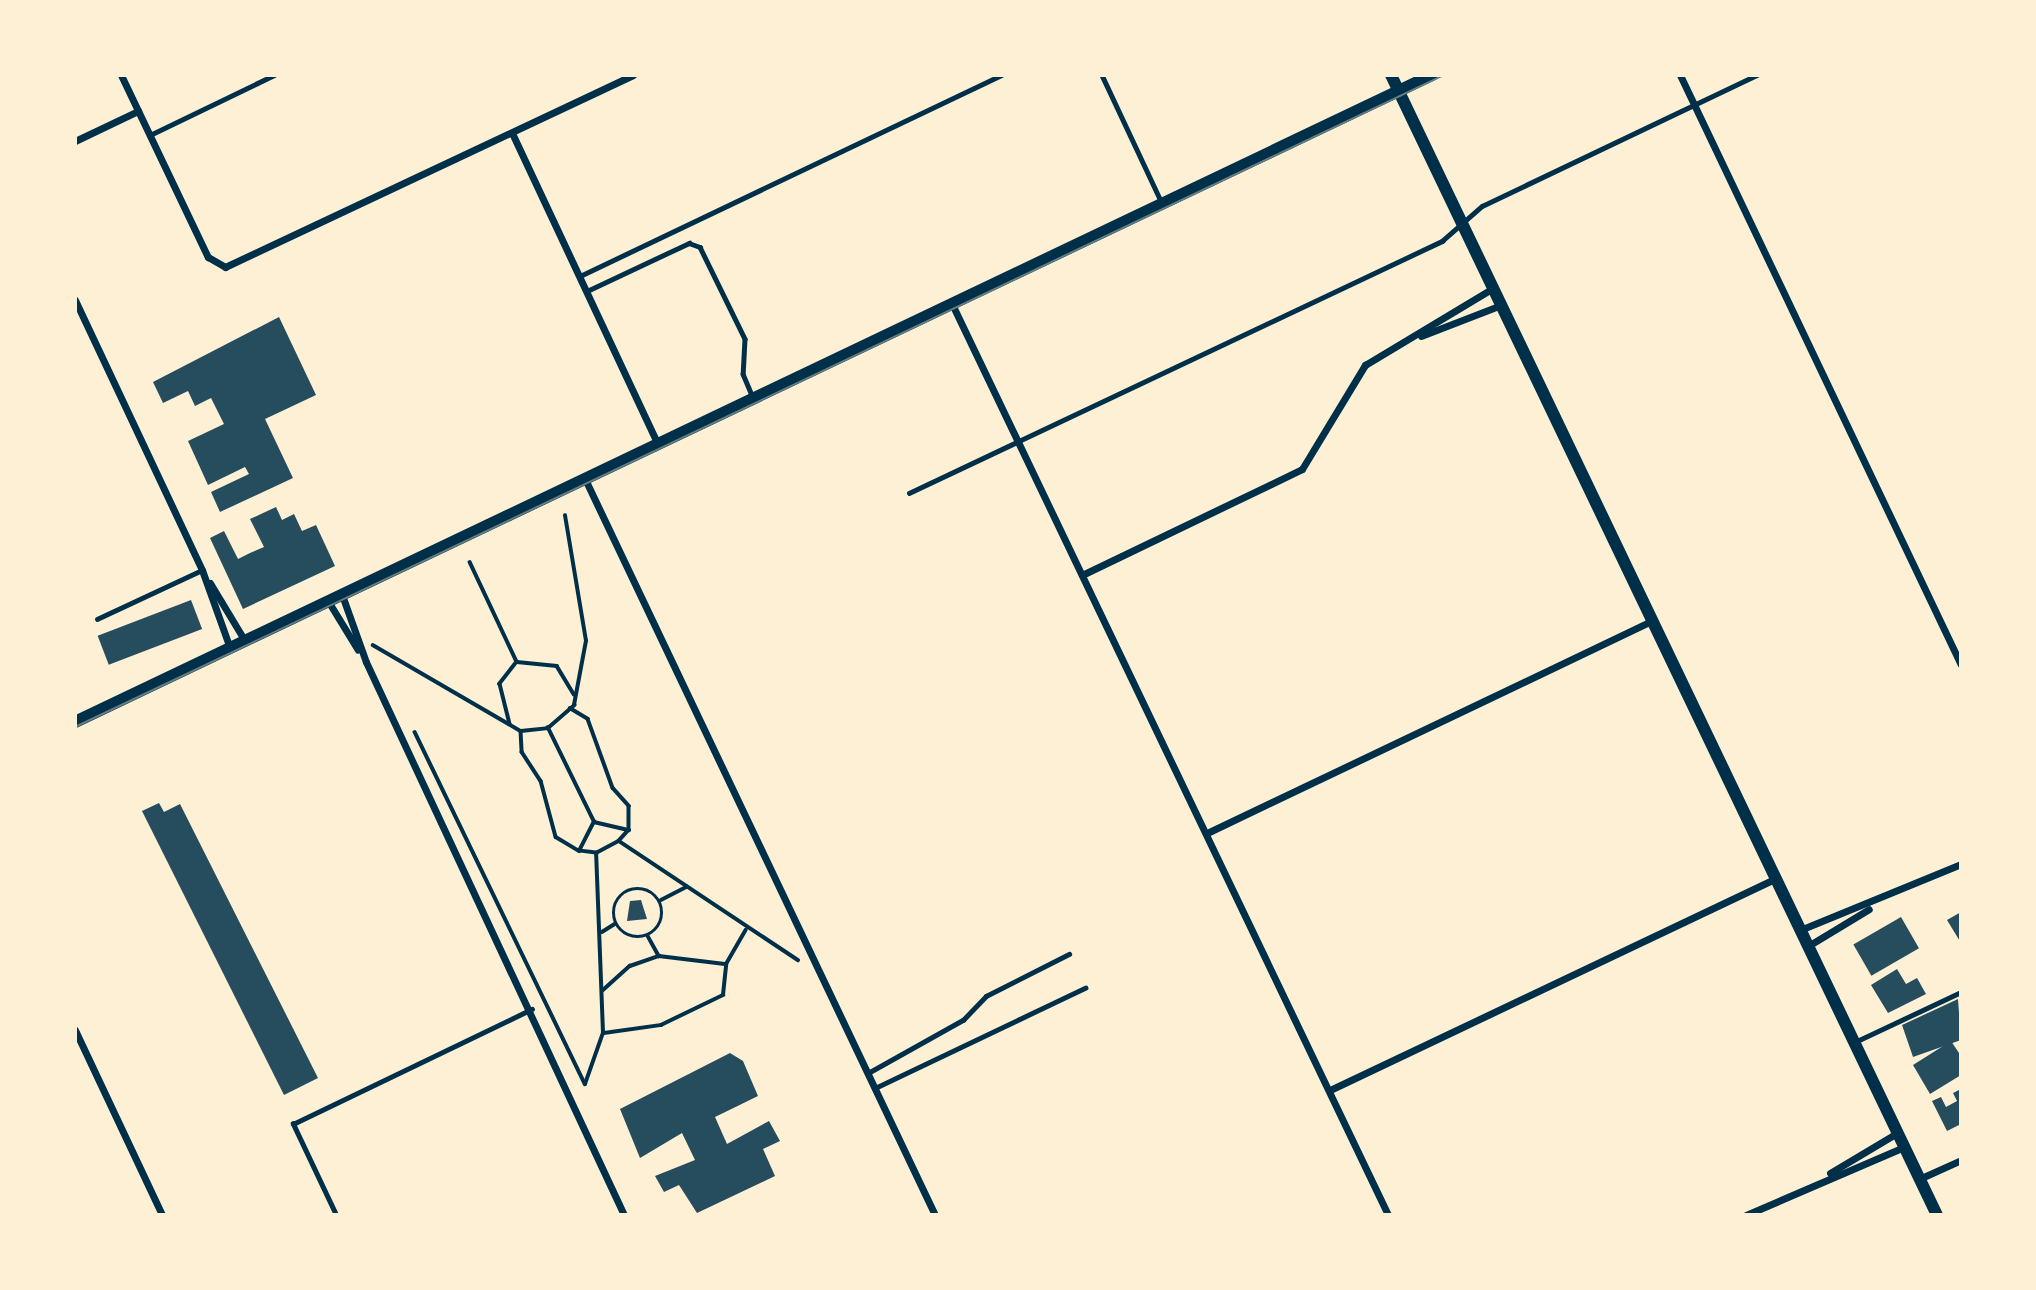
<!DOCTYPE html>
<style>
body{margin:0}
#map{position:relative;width:2036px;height:1290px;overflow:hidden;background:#fdf0d5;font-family:Figtree,sans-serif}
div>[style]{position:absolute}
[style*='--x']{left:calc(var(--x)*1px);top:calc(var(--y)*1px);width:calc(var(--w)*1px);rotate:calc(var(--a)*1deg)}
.building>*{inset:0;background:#264d5e;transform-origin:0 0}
.path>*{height:3.5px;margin:-1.75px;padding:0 1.75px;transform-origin:1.75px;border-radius:1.75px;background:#003049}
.path>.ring{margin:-1.75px;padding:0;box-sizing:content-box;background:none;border:3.5px solid #003049;border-radius:50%}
.service>*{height:4.5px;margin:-2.25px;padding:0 2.25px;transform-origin:2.25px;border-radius:2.25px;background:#003049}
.minor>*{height:7px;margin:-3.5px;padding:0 3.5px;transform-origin:3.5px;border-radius:3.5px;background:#003049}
.tertiary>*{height:12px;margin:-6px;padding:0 6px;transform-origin:6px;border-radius:6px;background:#003049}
.tram>*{height:2px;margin:-1px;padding:0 1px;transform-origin:1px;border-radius:1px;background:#657d81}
span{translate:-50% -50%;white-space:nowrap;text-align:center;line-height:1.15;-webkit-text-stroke:6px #fdf0d5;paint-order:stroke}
.frame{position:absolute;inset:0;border:77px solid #fdf0d5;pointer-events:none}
</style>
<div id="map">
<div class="building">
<i style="clip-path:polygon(279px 317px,316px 395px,265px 419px,293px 478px,220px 512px,211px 492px,249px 474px,245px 467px,208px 485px,188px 441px,224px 424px,211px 398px,195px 406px,188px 391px,163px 403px,153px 382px)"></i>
<i style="clip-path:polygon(276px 507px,282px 520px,294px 514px,302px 531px,316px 525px,335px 566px,243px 609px,210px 538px,224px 531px,238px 559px,250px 553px,264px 547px,250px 519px)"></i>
<i style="left:191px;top:600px;width:31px;height:100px;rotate:69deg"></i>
<i style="clip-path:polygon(159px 803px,164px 812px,180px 804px,318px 1078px,284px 1095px,142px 811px)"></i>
<i style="clip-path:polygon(641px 900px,647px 919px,627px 921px,630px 901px)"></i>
<i style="clip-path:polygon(1961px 912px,1961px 943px,1947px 920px)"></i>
<i style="left:1901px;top:917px;width:36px;height:55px;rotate:60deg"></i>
<i style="clip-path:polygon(1897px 969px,1906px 984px,1917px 978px,1926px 994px,1888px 1013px,1871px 985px)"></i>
<i style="clip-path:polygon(1958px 999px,1961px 1040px,1913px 1057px,1902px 1025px)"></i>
<i style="clip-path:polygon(1951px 1041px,1961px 1056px,1961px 1075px,1930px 1094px,1913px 1065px)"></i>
<i style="clip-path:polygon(730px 1053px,743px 1061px,758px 1096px,715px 1117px,727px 1144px,769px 1121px,780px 1141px,763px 1149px,775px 1176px,697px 1213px,679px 1185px,664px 1192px,655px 1176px,695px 1160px,682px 1133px,640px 1158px,620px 1109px)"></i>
<i style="clip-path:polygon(1961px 1089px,1961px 1124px,1947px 1131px,1932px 1101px,1941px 1097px,1946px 1107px,1957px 1101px,1953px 1093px)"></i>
</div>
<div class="path">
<i style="--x:470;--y:562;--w:110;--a:64.8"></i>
<i style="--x:517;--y:662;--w:28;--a:128"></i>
<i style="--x:500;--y:684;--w:41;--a:76"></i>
<i style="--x:373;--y:645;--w:171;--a:30.2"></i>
<i style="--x:521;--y:731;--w:27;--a:-6"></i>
<i style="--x:548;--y:728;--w:35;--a:-41"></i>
<i style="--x:574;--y:705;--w:65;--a:-79.4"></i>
<i style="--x:586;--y:641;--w:127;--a:-99.5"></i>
<i style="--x:517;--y:662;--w:40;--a:5.7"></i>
<i style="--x:557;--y:666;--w:33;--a:59"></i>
<i style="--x:570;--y:708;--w:21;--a:31"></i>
<i style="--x:588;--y:719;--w:73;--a:70.1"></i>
<i style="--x:613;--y:788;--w:24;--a:48"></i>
<i style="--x:629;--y:806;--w:24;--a:90"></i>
<i style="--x:521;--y:731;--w:21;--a:87"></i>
<i style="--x:522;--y:752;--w:35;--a:57"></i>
<i style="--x:541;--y:781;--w:58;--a:75"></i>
<i style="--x:556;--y:837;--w:27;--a:31"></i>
<i style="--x:415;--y:732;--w:391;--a:64.2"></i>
<i style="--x:585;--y:1084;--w:54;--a:-70.6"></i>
<i style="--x:603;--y:1033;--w:180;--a:-92.2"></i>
<i style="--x:596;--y:853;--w:17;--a:-173"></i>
<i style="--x:579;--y:851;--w:33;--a:-63"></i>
<i style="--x:594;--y:822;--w:105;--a:-116.1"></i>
<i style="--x:594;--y:822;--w:36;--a:13"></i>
<i style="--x:629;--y:830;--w:15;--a:132"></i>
<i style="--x:619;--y:841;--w:215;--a:33.6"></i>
<i style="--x:596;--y:853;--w:26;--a:-28"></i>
<i class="ring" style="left:614px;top:889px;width:44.5px;height:44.5px"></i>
<i style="--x:661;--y:900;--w:29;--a:-27"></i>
<i style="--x:602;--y:932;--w:15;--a:-32"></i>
<i style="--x:648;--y:936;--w:23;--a:61"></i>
<i style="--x:659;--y:956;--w:66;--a:6.9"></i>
<i style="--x:603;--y:990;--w:36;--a:-42"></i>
<i style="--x:630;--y:966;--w:31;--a:-19"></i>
<i style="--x:604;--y:1033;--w:58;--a:-8"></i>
<i style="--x:661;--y:1025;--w:69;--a:-25.8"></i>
<i style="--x:723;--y:995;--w:31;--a:-84"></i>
<i style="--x:726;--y:964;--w:39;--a:-60"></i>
</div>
<div class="service">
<i style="--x:1102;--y:75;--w:141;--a:64.9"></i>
<i style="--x:150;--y:135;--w:138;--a:-25.8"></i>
<i style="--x:580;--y:276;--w:467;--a:-25.5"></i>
<i style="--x:587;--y:291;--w:113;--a:-25.2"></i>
<i style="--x:689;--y:243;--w:12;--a:20"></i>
<i style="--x:700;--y:247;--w:102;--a:63.9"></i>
<i style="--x:745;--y:339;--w:35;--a:93"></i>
<i style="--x:743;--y:374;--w:26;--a:67"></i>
<i style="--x:909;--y:493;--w:590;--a:-25.3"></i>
<i style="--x:1442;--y:241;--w:53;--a:-41.2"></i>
<i style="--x:1482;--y:206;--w:305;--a:-25.5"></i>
<i style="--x:97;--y:619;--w:116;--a:-25"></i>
<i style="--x:1857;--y:1041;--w:115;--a:-25.2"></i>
<i style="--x:868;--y:1073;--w:109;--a:-29.2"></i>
<i style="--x:963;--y:1020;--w:33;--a:-46"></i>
<i style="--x:986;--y:996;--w:93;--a:-26.8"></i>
<i style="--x:875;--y:1088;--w:233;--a:-25.5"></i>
<i style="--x:336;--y:1215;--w:101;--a:-115.3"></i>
<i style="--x:293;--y:1124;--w:265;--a:-25.7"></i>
</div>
<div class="minor">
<i style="--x:121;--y:75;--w:202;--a:64.5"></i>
<i style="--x:208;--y:257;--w:20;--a:30"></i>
<i style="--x:225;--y:267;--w:451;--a:-25.2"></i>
<i style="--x:1680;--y:75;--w:653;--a:64.53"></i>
<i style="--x:512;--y:133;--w:344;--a:64.9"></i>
<i style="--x:75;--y:141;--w:70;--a:-25.5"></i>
<i style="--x:75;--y:300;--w:298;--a:64.8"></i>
<i style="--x:202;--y:570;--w:83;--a:70.3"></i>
<i style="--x:952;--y:304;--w:1010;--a:64.42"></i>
<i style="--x:1421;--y:336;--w:86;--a:-21.2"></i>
<i style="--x:585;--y:479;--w:815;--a:64.57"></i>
<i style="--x:1082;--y:575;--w:244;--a:-25.7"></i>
<i style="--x:1302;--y:469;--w:122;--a:-58.8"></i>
<i style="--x:1365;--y:365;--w:149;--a:-31"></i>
<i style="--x:210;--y:583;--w:68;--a:58.9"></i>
<i style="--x:342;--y:595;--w:71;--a:70.3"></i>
<i style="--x:366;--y:662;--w:610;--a:64.99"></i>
<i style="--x:328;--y:601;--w:57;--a:58.5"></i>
<i style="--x:1207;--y:833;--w:492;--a:-25.5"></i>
<i style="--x:1800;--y:930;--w:174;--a:-22.3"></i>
<i style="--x:1808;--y:946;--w:71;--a:-31.2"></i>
<i style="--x:75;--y:1030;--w:204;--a:64.8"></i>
<i style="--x:1330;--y:1090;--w:492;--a:-25.4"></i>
<i style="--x:1830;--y:1173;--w:78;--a:-30.8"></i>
<i style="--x:1919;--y:1179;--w:46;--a:-24.3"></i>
<i style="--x:1746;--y:1215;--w:172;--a:-23.3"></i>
</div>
<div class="tertiary">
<i style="--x:1391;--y:75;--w:1264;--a:64.41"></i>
<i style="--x:75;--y:722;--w:1503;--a:-25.49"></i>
</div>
<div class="tram">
<i style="--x:75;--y:727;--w:1516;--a:-25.47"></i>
</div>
<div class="frame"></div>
</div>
